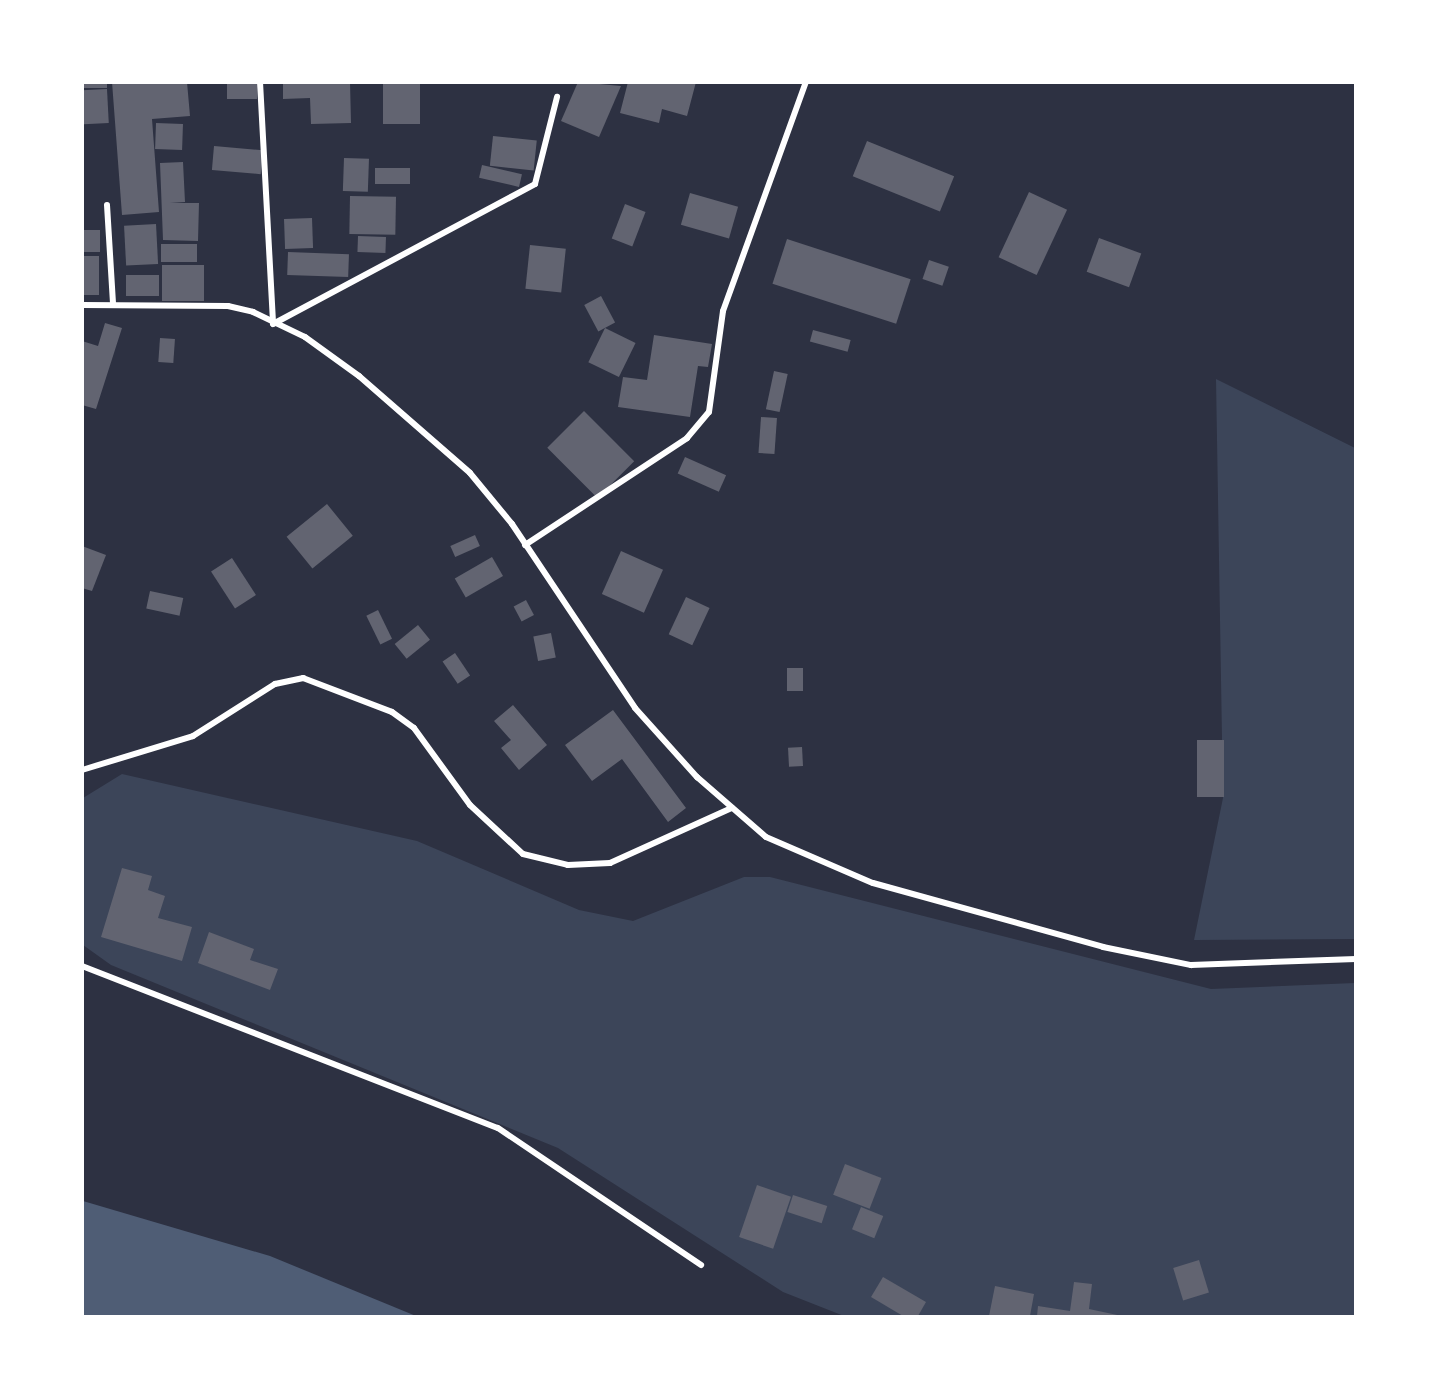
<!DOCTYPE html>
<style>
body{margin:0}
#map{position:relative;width:1438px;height:1399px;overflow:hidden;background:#2d3142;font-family:Jost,sans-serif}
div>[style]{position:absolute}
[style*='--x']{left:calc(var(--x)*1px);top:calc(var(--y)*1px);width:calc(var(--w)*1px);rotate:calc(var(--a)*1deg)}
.green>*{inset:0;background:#3c4559}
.water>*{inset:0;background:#4f5d75}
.building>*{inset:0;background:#626471;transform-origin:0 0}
.minor>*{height:6px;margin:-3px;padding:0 3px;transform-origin:3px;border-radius:3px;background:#fff}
span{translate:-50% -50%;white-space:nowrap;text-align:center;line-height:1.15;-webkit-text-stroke:4.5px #fff;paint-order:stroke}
.frame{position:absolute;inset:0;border:84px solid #fff;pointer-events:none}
</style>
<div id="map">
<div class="green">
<i style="clip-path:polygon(1216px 379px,1355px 448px,1356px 939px,1194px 940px,1223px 798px)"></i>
<i style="clip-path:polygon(122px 774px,417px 841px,579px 910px,633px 921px,744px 877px,770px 877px,1211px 989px,1355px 983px,1355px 1316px,844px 1316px,783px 1292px,558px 1148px,111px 965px,83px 945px,83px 798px)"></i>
</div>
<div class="water">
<i style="clip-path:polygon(83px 1201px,270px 1256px,416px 1316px,83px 1316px)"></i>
</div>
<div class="building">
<i style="left:82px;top:82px;width:25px;height:6px"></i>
<i style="clip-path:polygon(112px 82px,187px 82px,190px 116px,152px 119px,159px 212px,122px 215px)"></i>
<i style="left:227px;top:82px;width:30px;height:17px"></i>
<i style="clip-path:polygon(283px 82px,350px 82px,351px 123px,311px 124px,310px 98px,283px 99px)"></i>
<i style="left:383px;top:82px;width:37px;height:42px"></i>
<i style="clip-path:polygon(578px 82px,621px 86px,599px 137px,561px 121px)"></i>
<i style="clip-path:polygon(628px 82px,696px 82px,687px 116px,662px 109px,659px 123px,620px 113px)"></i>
<i style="left:107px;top:89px;width:34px;height:25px;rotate:87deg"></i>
<i style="left:156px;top:123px;width:27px;height:26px;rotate:2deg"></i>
<i style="left:493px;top:136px;width:44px;height:30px;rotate:6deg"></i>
<i style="left:867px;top:141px;width:94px;height:38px;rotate:22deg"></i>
<i style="left:214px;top:146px;width:49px;height:24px;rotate:5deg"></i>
<i style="left:344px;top:158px;width:25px;height:33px;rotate:2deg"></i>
<i style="clip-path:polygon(183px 162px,185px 202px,170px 203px,199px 203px,198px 241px,163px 240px,160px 163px)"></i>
<i style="left:482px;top:165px;width:41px;height:13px;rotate:13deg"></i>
<i style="left:375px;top:168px;width:35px;height:16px"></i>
<i style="left:1029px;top:192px;width:42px;height:72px;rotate:25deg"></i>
<i style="left:690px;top:193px;width:50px;height:33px;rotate:16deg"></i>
<i style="left:350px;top:196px;width:46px;height:38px;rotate:1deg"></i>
<i style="left:625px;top:204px;width:22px;height:37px;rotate:21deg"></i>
<i style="left:312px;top:218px;width:30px;height:28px;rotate:88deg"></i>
<i style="left:156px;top:224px;width:40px;height:32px;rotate:87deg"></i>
<i style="left:82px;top:230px;width:18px;height:22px"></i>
<i style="left:358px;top:236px;width:28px;height:16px;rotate:2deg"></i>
<i style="left:1099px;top:238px;width:45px;height:36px;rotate:20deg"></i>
<i style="left:787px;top:239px;width:130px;height:47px;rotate:18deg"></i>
<i style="left:161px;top:244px;width:36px;height:18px"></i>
<i style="left:530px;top:245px;width:36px;height:44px;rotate:6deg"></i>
<i style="left:288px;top:252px;width:61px;height:23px;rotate:2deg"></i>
<i style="left:82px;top:256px;width:17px;height:39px"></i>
<i style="left:929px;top:260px;width:21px;height:20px;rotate:19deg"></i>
<i style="left:162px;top:265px;width:42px;height:36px"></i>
<i style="left:126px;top:275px;width:33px;height:21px"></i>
<i style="left:601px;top:296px;width:30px;height:19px;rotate:62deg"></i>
<i style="clip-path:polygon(105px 323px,122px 328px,96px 409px,82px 405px,82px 341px,98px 346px)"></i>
<i style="left:605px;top:328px;width:34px;height:38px;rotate:26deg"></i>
<i style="left:813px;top:330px;width:39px;height:12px;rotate:15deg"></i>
<i style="clip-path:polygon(654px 335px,712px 344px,708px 367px,698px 366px,690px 417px,618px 407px,623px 377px,647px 380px)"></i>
<i style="left:160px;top:338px;width:15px;height:24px;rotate:4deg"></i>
<i style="left:774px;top:371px;width:14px;height:39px;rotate:12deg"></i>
<i style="left:584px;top:411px;width:71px;height:52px;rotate:45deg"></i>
<i style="left:761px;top:417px;width:16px;height:36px;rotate:4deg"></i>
<i style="left:685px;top:457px;width:45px;height:18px;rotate:24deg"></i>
<i style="left:327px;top:504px;width:41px;height:52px;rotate:51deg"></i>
<i style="left:475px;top:535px;width:12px;height:27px;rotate:66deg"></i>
<i style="clip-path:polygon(82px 546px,106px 555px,92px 591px,82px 588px)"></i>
<i style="left:621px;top:551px;width:46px;height:47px;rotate:24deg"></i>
<i style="left:492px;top:557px;width:22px;height:43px;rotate:60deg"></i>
<i style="left:232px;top:558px;width:44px;height:25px;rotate:57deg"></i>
<i style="left:150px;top:591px;width:34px;height:18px;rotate:12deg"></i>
<i style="left:686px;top:597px;width:26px;height:41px;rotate:25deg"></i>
<i style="left:526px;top:600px;width:17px;height:14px;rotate:62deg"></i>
<i style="left:378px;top:610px;width:32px;height:13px;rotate:64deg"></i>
<i style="left:418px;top:625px;width:19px;height:30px;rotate:51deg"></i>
<i style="left:551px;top:633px;width:25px;height:18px;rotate:79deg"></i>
<i style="left:455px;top:653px;width:27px;height:15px;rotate:56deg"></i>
<i style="left:787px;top:668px;width:16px;height:23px"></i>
<i style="clip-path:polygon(513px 705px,547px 745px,519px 770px,501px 748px,511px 740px,494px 721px)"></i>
<i style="clip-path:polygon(613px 710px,686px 808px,668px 822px,622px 759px,592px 781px,565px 745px)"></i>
<i style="left:1197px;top:740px;width:27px;height:57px"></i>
<i style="left:802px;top:747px;width:19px;height:14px;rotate:87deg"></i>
<i style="clip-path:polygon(122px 868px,152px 876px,148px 890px,165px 896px,158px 918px,192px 927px,182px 961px,101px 937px)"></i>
<i style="clip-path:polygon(209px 932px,254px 949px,250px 960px,278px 969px,270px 990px,198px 963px)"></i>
<i style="left:845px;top:1164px;width:39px;height:33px;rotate:21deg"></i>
<i style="left:757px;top:1185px;width:36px;height:55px;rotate:19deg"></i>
<i style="left:793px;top:1195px;width:36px;height:18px;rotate:18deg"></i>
<i style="left:861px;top:1207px;width:24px;height:24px;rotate:22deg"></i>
<i style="left:1199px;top:1260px;width:34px;height:27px;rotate:73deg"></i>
<i style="clip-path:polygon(883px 1277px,926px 1302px,918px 1316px,903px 1316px,871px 1297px)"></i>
<i style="clip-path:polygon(1074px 1282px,1092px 1284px,1089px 1309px,1122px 1316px,1037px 1316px,1038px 1306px,1070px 1311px)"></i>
<i style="clip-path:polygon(995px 1286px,1034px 1294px,1030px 1316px,989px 1316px)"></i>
</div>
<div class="minor">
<i style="--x:260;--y:82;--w:242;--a:86.9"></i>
<i style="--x:273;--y:324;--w:297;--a:-28.1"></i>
<i style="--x:535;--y:184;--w:90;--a:-75.8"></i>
<i style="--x:107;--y:205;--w:99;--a:86.5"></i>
<i style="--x:82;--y:305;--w:146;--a:0.4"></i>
<i style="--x:228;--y:306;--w:26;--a:13"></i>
<i style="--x:253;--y:312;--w:58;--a:25.7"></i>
<i style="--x:305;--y:337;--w:67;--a:35.8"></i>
<i style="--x:359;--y:376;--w:147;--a:41.1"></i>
<i style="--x:470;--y:473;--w:66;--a:50.5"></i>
<i style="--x:512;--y:524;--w:221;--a:56.2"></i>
<i style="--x:635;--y:708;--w:93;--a:48.1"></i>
<i style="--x:697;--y:777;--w:91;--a:41"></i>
<i style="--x:766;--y:837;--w:116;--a:23.3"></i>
<i style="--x:873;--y:883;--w:239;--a:15.5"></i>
<i style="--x:1103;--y:947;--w:90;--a:11.6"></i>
<i style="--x:1191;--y:965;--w:165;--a:-2.1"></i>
<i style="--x:525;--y:545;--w:194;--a:-33.4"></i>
<i style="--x:687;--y:438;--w:34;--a:-50"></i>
<i style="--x:709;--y:412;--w:102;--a:-82.1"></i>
<i style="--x:723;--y:311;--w:244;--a:-70.1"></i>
<i style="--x:82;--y:770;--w:116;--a:-17"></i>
<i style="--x:193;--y:736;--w:97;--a:-32.4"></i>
<i style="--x:275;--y:684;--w:29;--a:-12"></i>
<i style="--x:303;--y:678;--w:95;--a:20.9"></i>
<i style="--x:392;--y:712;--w:27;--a:36"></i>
<i style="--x:414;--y:728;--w:95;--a:54"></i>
<i style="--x:470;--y:805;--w:72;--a:42.8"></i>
<i style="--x:523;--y:854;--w:46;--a:13.7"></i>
<i style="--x:568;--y:865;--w:42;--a:-2.7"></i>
<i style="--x:610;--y:863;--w:134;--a:-24.3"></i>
<i style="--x:82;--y:966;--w:446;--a:21.3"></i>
<i style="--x:498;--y:1128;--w:245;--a:34"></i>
</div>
<div class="frame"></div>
</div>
